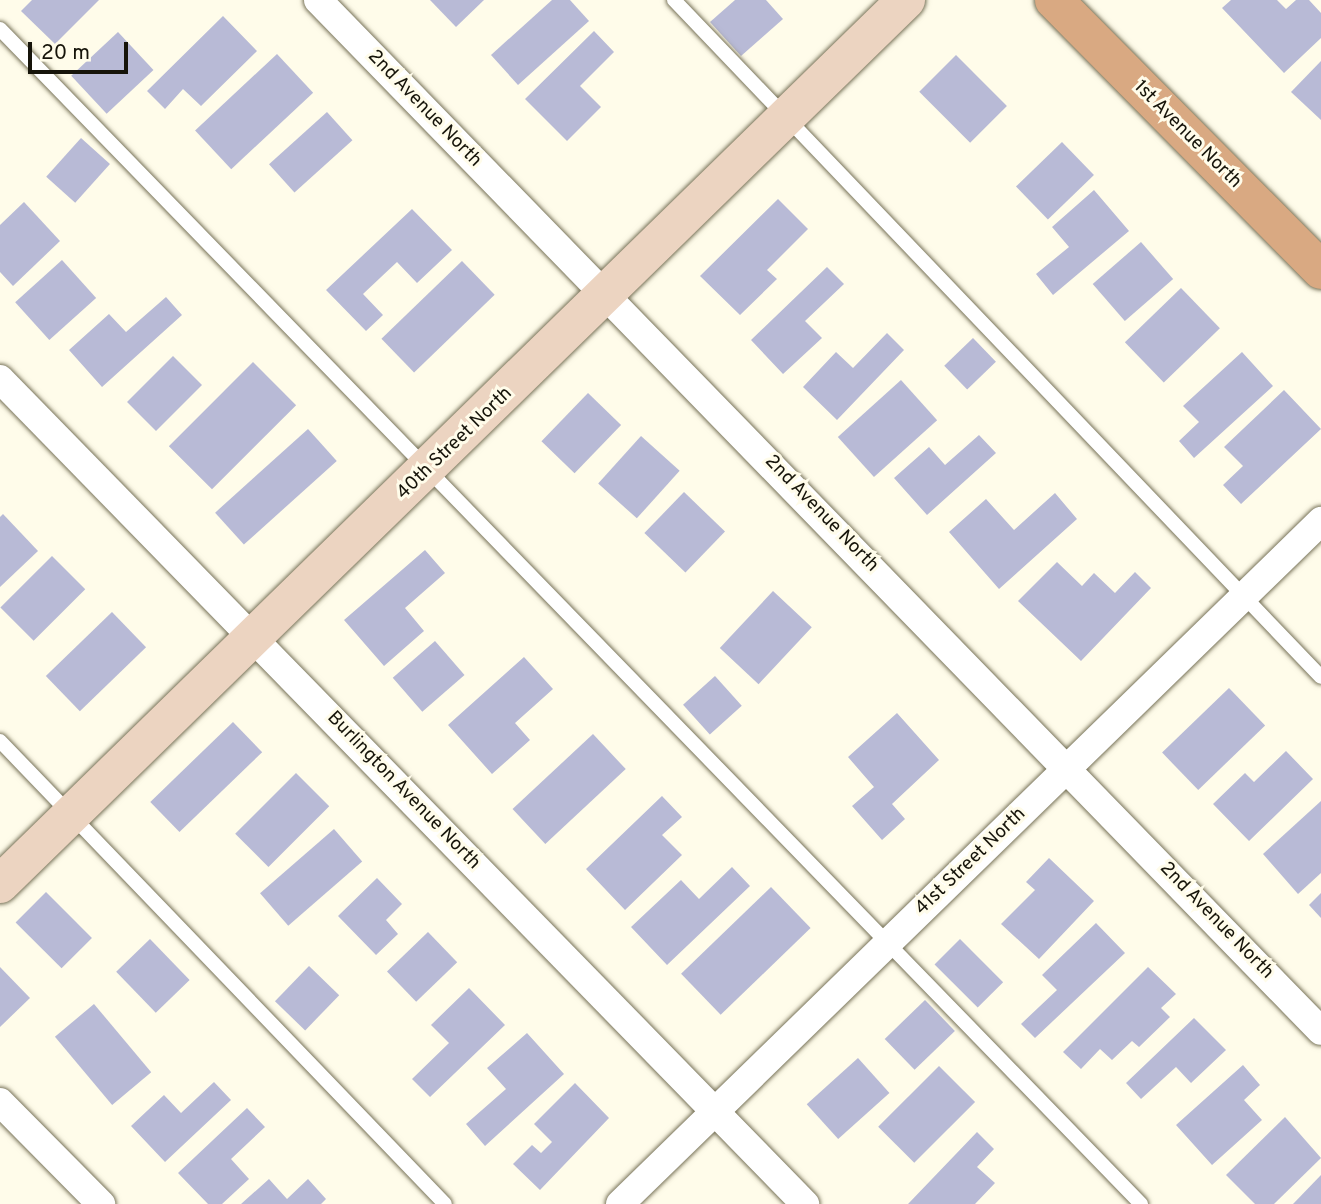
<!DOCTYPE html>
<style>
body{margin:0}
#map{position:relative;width:1321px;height:1204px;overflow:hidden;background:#fffcea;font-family:Overpass,sans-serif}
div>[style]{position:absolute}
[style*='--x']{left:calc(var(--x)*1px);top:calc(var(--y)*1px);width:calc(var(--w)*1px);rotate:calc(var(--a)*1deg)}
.building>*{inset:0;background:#b8bad6;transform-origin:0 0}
.roads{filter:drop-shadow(0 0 2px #787359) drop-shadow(0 0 2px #787359)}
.lane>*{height:14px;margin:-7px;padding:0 7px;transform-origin:7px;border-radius:7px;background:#fff}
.street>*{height:28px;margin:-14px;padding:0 14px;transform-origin:14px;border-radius:14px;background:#fff}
.secondary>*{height:38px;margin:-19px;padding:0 19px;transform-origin:19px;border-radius:19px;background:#ecd4c1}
.primary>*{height:38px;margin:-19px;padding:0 19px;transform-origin:19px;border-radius:19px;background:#d9a982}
span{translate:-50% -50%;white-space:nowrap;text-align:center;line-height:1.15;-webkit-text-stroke:6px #fffcea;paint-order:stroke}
.street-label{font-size:19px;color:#16140a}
.scale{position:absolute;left:28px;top:42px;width:100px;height:32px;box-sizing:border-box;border:4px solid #16140a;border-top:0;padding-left:9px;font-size:21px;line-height:24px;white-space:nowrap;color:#16140a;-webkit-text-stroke:5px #fffcea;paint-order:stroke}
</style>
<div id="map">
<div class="building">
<i style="clip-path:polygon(32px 0,99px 0,55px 44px,21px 11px)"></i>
<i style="clip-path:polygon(430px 0,484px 0,456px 27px)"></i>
<i style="clip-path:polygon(552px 0,570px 0,589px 21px,518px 85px,491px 55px)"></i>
<i style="clip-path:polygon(735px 0,766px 0,783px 19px,741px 56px,710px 22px)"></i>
<i style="clip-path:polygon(1231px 0,1277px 0,1286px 9px,1296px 0,1309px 0,1321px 13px,1321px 38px,1284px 73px,1222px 8px)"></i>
<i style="clip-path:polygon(223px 16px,257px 51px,201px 106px,183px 89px,165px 109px,147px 91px)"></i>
<i style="clip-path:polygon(594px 31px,614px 52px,580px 86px,601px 107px,567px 141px,525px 99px)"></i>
<i style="left:118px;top:32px;width:52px;height:64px;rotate:47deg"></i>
<i style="left:277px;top:54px;width:53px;height:112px;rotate:47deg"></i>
<i style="left:956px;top:55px;width:72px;height:52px;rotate:45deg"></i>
<i style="clip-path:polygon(1321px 61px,1321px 120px,1291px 92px)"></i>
<i style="left:327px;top:112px;width:38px;height:78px;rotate:48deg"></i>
<i style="left:81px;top:138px;width:39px;height:52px;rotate:42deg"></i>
<i style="left:1062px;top:142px;width:46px;height:64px;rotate:46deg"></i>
<i style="clip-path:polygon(1094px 190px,1129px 231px,1053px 295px,1036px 274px,1069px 247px,1052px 227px)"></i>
<i style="clip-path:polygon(778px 199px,808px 229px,767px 270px,777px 279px,740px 315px,700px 276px)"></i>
<i style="clip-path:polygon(24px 202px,60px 241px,13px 286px,0 272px,0 225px)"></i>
<i style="clip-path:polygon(412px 209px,452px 250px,417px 283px,397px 262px,363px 294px,383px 315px,366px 331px,326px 290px)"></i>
<i style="left:1141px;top:242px;width:49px;height:64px;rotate:49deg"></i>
<i style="left:62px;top:260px;width:51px;height:63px;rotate:48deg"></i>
<i style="left:462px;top:261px;width:47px;height:112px;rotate:46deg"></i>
<i style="clip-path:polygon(827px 267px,844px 284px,805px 321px,822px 338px,783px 374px,751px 340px)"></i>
<i style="left:1181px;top:288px;width:56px;height:78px;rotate:46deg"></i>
<i style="clip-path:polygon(166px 297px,182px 315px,102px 387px,69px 350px,109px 314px,126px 332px)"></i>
<i style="clip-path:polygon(887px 333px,904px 350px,837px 420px,803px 387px,836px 352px,853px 368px)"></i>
<i style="left:973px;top:338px;width:33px;height:40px;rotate:46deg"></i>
<i style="clip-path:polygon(1242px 352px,1273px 386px,1194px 458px,1179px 441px,1199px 422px,1183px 406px)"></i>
<i style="left:173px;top:356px;width:41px;height:65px;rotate:45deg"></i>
<i style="left:253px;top:362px;width:61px;height:119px;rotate:45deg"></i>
<i style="left:901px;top:380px;width:54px;height:85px;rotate:48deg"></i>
<i style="clip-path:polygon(1284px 390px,1321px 429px,1241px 504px,1223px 485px,1243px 466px,1224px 447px)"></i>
<i style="left:588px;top:393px;width:46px;height:67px;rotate:44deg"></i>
<i style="left:308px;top:429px;width:43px;height:125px;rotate:48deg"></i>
<i style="clip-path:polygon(979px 435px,996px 453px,927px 515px,894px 478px,929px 447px,945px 465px)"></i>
<i style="left:641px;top:436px;width:52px;height:64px;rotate:42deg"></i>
<i style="left:684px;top:492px;width:57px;height:57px;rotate:44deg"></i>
<i style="clip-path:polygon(1055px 493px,1077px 519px,999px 589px,949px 532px,986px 499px,1014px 530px)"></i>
<i style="clip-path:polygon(3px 514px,38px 551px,0 587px,0 517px)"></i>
<i style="clip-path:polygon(425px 550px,445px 573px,405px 608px,424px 631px,384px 666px,344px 620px)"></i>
<i style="left:52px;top:556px;width:47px;height:73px;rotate:45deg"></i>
<i style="clip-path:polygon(1057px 562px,1082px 586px,1094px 573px,1115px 593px,1135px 572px,1151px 588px,1081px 661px,1018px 601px)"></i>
<i style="left:773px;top:591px;width:53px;height:78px;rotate:43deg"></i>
<i style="left:112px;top:612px;width:49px;height:92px;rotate:46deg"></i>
<i style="left:435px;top:641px;width:45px;height:56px;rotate:49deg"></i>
<i style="clip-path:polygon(524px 657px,553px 689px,515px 723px,530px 740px,492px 774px,448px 725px)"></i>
<i style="left:715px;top:676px;width:40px;height:43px;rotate:48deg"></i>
<i style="left:1229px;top:688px;width:52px;height:93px;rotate:46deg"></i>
<i style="clip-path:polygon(897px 713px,939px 760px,892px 804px,905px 819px,882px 840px,852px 806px,874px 787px,848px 757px)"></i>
<i style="left:233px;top:722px;width:42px;height:115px;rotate:46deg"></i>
<i style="left:593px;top:734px;width:48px;height:110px;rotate:47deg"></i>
<i style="clip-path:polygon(1286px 751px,1313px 779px,1249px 841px,1213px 804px,1245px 773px,1254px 782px)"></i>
<i style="left:296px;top:773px;width:47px;height:86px;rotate:45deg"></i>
<i style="clip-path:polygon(662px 796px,682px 817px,662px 835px,682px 855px,625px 910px,586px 869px)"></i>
<i style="clip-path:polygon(1321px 801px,1321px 873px,1298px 894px,1263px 854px)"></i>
<i style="left:334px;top:829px;width:43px;height:98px;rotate:49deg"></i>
<i style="clip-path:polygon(1049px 858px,1094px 901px,1039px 959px,1001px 924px,1035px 890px,1026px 882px)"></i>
<i style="clip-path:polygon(732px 867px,750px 886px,667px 965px,631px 927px,681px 880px,699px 899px)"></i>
<i style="clip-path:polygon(377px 878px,402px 904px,386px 920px,398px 934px,376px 955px,338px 916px)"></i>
<i style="left:771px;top:887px;width:57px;height:125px;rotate:46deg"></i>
<i style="left:46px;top:892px;width:65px;height:43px;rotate:45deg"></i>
<i style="clip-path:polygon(1321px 893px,1321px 918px,1309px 905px)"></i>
<i style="clip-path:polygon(1096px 923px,1125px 953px,1035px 1038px,1021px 1024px,1057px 990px,1042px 975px)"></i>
<i style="left:428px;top:932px;width:42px;height:57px;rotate:46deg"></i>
<i style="left:150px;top:939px;width:57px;height:47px;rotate:46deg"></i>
<i style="left:960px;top:939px;width:61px;height:36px;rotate:45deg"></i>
<i style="left:309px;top:966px;width:42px;height:49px;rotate:44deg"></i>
<i style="clip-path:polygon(0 967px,30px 998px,0 1027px)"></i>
<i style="clip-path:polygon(1148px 967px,1176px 994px,1161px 1008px,1170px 1017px,1139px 1047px,1132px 1041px,1112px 1060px,1100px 1049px,1081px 1069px,1063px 1052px)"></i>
<i style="clip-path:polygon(469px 988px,505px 1025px,430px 1097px,412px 1079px,449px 1043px,431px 1025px)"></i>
<i style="left:925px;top:1000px;width:43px;height:56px;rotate:46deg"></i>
<i style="left:94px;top:1004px;width:89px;height:51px;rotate:50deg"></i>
<i style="clip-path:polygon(1194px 1018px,1226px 1050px,1191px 1083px,1176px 1067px,1141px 1099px,1126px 1083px)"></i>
<i style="clip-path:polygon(527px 1033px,564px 1074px,485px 1146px,466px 1124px,506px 1089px,487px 1068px)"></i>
<i style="left:858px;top:1058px;width:47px;height:69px;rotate:48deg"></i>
<i style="clip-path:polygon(1243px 1065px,1260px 1085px,1244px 1100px,1262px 1120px,1212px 1165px,1176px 1125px)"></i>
<i style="left:939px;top:1066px;width:51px;height:86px;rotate:45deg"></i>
<i style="clip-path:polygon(214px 1082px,231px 1100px,165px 1162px,131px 1126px,164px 1095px,181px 1113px)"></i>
<i style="clip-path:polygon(575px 1083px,609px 1118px,540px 1190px,513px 1164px,532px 1145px,541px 1153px,552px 1142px,534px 1124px)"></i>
<i style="clip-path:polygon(247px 1108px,265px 1127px,231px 1159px,249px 1179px,222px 1204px,208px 1204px,178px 1173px)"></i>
<i style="clip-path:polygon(1285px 1117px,1321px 1158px,1274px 1204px,1255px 1204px,1226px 1175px)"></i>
<i style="clip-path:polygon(977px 1132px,994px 1149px,977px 1167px,995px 1183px,975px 1204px,908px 1204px)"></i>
<i style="clip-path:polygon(1321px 1175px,1321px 1204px,1293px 1204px)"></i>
<i style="clip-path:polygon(269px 1179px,287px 1199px,308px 1179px,326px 1199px,321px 1204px,241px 1204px)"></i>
</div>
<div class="roads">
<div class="lane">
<i style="--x:674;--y:0;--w:936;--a:46.3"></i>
<i style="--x:0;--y:29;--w:1638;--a:45.84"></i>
<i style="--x:0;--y:741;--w:642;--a:46.14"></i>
</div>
<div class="street">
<i style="--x:318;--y:0;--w:1438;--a:45.79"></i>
<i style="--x:0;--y:379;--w:1153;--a:45.7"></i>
<i style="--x:0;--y:1102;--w:144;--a:45.3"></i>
<i style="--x:620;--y:1204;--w:979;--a:-44.25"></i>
</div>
<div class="secondary">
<i style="--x:0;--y:884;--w:1266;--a:-44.3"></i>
</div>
<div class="primary">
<i style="--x:1054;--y:0;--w:380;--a:45.3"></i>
</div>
</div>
<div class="street-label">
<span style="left:424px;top:109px;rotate:46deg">2nd Avenue North</span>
<span style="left:1187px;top:135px;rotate:45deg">1st Avenue North</span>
<span style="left:455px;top:444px;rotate:-44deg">40th Street North</span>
<span style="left:821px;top:514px;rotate:46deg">2nd Avenue North</span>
<span style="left:403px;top:791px;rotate:46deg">Burlington Avenue North</span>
<span style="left:971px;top:862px;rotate:-44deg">41st Street North</span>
<span style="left:1216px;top:921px;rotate:46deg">2nd Avenue North</span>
</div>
<div class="scale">20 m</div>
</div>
